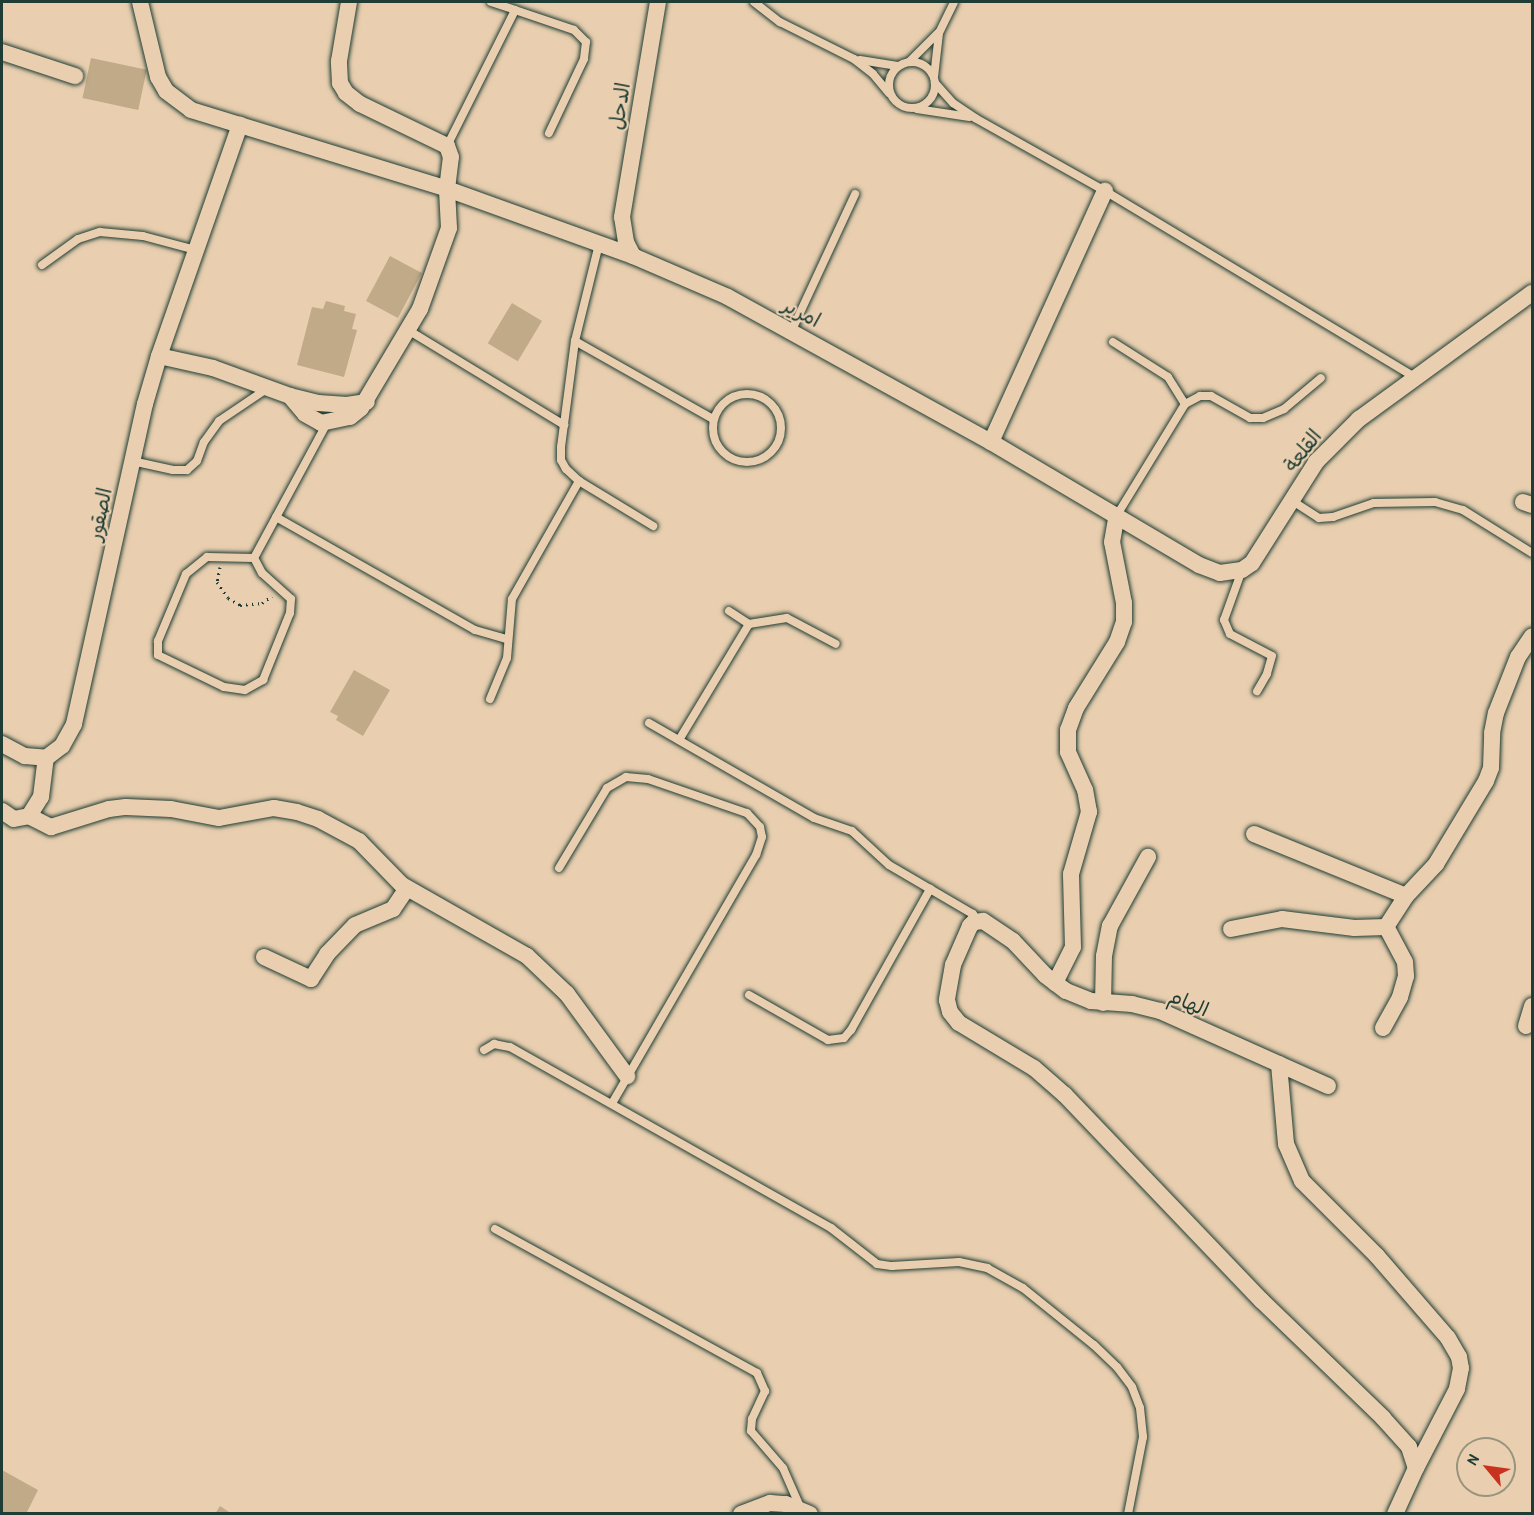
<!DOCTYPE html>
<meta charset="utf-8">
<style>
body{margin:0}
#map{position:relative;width:1534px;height:1515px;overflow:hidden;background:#e9cfb0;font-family:"Patrick Hand","Playpen Sans Arabic",sans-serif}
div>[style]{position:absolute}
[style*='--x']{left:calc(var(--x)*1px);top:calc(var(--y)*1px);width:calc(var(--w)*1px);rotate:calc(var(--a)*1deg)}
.building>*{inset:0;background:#c0aa88;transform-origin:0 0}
.path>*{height:3px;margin-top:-1.5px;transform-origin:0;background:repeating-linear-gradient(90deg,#1f3d34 0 1.5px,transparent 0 6px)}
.roads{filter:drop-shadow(0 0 2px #1f3d34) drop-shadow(0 0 2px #1f3d34)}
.lane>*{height:8px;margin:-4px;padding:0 4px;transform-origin:4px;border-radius:4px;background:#e9cfb0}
.lane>.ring{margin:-4px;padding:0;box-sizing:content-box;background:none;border:8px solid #e9cfb0;border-radius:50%}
.street>*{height:16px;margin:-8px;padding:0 8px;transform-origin:8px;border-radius:8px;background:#e9cfb0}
span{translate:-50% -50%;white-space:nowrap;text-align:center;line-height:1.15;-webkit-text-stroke:4.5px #e9cfb0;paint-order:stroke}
.street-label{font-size:20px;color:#1f3d34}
.frame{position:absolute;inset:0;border:3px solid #1f3d34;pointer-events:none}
.north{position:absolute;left:1456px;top:1437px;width:60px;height:60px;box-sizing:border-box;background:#e9cfb0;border:2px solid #98957e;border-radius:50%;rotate:299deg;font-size:16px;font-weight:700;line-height:24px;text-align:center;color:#1f3d34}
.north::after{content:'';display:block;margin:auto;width:21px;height:27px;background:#c8321e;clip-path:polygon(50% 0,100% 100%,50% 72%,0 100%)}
</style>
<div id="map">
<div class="building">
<i style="left:91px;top:58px;width:57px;height:41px;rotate:12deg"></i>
<i style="left:390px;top:256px;width:36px;height:51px;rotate:28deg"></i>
<i style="clip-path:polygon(326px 301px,345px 306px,344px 311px,356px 314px,352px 329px,357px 330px,344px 377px,297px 365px,312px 307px,323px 309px)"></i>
<i style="left:512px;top:303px;width:35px;height:47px;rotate:31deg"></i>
<i style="clip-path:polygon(354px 670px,390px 690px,363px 736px,336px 720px,338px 716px,330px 712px)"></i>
<i style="clip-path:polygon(2px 1470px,38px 1490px,26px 1514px,2px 1514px)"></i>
<i style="clip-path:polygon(220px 1506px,232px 1514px,215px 1514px)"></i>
</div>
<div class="path">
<i style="--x:220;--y:567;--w:15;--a:101"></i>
<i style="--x:217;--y:582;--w:19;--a:55"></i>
<i style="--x:228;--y:598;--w:14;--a:30"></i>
<i style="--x:240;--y:605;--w:22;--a:-5"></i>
<i style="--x:262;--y:603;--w:12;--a:-35"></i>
</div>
<div class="roads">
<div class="lane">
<i style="--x:491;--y:2;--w:25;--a:18"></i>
<i style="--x:754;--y:2;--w:33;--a:38"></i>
<i style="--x:780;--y:22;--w:83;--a:26.6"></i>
<i style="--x:854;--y:59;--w:24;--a:38"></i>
<i style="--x:873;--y:74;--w:25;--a:50"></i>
<i style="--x:860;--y:60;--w:38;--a:9"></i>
<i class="ring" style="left:889px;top:62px;width:38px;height:38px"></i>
<i style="--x:909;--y:62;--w:41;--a:-45"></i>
<i style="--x:934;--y:77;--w:44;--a:-83.5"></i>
<i style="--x:939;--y:33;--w:34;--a:-64"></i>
<i style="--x:935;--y:83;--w:27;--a:48"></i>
<i style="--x:953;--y:103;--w:27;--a:34"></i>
<i style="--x:975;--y:118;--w:149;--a:29.3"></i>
<i style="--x:1105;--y:191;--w:363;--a:31"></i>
<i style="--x:917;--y:109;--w:53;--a:8.7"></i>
<i style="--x:447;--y:146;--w:152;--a:-63.4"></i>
<i style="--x:515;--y:10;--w:62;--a:18.7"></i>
<i style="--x:574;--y:30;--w:17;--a:45"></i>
<i style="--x:586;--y:42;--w:17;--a:97"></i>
<i style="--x:584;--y:59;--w:82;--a:115.3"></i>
<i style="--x:42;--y:265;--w:44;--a:-35.8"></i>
<i style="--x:78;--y:239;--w:23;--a:-18"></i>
<i style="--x:100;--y:232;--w:43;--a:5.3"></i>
<i style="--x:143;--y:236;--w:55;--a:14.8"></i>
<i style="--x:408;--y:330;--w:183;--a:31.3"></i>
<i style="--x:792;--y:330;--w:150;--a:-65.1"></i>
<i style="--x:575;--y:341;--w:159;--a:29.5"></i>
<i style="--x:1113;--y:342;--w:65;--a:32.5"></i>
<i style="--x:1168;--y:377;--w:32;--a:58"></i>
<i class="ring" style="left:713px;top:394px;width:60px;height:60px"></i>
<i style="--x:132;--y:461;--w:42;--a:12.4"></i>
<i style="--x:173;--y:470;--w:14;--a:0"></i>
<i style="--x:187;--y:470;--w:13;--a:-42"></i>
<i style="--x:197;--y:461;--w:20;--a:-70"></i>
<i style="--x:204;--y:442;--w:26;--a:-54"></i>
<i style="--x:219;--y:421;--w:59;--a:-34"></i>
<i style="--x:579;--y:481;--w:18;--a:-137"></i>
<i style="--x:566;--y:469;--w:10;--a:-119"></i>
<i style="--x:561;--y:460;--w:13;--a:-90"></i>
<i style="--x:561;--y:447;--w:107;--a:-82.5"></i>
<i style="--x:575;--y:341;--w:100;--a:-76.1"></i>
<i style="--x:1291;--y:500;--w:33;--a:33"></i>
<i style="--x:1319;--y:518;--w:14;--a:-4"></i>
<i style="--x:1333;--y:517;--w:43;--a:-18.9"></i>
<i style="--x:1374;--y:503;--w:61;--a:-0.9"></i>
<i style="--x:1435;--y:502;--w:29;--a:16"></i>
<i style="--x:1463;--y:510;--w:81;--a:31.9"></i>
<i style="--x:1117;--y:515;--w:130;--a:-58.5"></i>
<i style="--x:1185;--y:404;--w:17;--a:-28"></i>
<i style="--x:1200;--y:396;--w:11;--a:0"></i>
<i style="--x:1211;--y:396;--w:45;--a:29.4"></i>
<i style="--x:1250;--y:418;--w:13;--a:0"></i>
<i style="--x:1263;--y:418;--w:23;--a:-23"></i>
<i style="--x:1284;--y:409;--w:48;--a:-40"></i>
<i style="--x:276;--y:517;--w:229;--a:29.6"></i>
<i style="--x:475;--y:630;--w:33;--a:16"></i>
<i style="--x:254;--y:558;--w:47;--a:-178.8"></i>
<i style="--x:207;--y:557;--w:27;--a:141"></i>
<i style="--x:186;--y:574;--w:73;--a:112.7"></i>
<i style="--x:158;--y:641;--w:14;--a:90"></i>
<i style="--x:158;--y:655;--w:73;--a:25.9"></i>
<i style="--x:224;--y:687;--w:21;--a:8"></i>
<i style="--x:245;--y:690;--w:21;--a:-29"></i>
<i style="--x:263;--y:680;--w:72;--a:-68.1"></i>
<i style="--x:290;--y:613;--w:14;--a:-86"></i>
<i style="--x:291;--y:599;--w:39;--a:-138"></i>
<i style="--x:262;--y:573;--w:17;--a:-118"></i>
<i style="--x:254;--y:558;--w:153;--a:-61.6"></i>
<i style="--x:1242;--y:570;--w:53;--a:109.8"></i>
<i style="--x:1224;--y:620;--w:15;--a:67"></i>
<i style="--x:1230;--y:634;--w:47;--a:27.6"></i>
<i style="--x:1272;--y:656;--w:19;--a:106"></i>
<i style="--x:1267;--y:674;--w:20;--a:120"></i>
<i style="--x:729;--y:611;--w:24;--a:33"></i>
<i style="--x:749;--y:624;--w:38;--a:-9"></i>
<i style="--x:787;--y:618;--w:55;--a:28"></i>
<i style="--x:490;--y:699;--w:44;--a:-67.5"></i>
<i style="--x:507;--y:658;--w:59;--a:-85.2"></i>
<i style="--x:512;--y:599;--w:136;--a:-60.4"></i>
<i style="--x:579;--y:481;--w:87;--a:31.3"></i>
<i style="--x:649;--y:723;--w:190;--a:29.9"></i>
<i style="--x:814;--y:818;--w:40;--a:18.9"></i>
<i style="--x:852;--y:831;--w:50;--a:42.6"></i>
<i style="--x:889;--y:865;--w:97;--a:30.3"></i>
<i style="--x:973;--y:914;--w:8;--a:60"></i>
<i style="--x:679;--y:740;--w:135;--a:-58.9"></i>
<i style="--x:559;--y:868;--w:93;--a:-59"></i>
<i style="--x:607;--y:788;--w:22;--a:-30"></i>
<i style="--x:626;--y:777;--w:22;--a:5"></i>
<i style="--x:648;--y:779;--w:105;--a:19"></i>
<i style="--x:747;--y:813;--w:19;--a:47"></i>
<i style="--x:760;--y:827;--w:10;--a:79"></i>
<i style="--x:762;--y:837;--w:19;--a:108"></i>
<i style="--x:756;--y:855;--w:287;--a:120.1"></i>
<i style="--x:749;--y:995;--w:91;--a:29.7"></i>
<i style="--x:828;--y:1040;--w:16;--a:-7"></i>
<i style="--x:844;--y:1038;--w:11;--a:-49"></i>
<i style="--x:851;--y:1030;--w:162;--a:-60.7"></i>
<i style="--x:484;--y:1050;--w:12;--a:-31"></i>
<i style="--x:494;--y:1044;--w:16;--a:11"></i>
<i style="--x:510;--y:1047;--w:369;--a:29.4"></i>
<i style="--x:831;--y:1228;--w:58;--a:38"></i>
<i style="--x:877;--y:1264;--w:15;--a:8"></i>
<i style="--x:892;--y:1266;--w:67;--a:-3.4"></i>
<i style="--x:959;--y:1262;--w:29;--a:12"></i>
<i style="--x:987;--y:1268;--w:41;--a:29.1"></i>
<i style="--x:1023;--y:1288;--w:91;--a:38.8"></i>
<i style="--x:1094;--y:1345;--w:32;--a:44"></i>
<i style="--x:1117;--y:1367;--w:25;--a:53"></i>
<i style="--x:1132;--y:1387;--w:22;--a:69"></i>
<i style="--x:1140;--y:1408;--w:29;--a:84"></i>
<i style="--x:1143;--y:1437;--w:78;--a:101"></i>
<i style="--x:495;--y:1229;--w:299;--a:28.8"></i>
<i style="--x:757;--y:1373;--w:20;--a:66"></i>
<i style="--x:765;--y:1391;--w:31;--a:115"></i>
<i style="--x:752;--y:1419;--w:12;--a:95"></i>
<i style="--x:751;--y:1431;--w:49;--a:49.1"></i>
<i style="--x:783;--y:1468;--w:45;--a:66.3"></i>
</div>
<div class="street">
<i style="--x:140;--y:2;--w:77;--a:76.5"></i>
<i style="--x:158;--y:77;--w:16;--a:60"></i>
<i style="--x:166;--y:91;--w:31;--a:37"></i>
<i style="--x:191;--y:110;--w:268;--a:17.1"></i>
<i style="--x:447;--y:189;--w:198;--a:19.8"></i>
<i style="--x:633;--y:256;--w:103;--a:23.3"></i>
<i style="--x:728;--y:297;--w:300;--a:28.9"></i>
<i style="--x:991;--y:442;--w:242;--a:30.6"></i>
<i style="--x:1199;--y:565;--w:22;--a:21"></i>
<i style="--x:1220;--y:573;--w:22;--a:-8"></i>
<i style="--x:1242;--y:570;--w:12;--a:-35"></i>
<i style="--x:1252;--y:563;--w:120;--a:-57.6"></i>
<i style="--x:1316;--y:462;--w:61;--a:-45"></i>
<i style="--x:1359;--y:419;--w:214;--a:-36.1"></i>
<i style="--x:2;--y:52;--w:77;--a:18.2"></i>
<i style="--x:633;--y:256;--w:16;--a:-117"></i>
<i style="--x:626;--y:242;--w:25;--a:-99"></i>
<i style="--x:622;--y:217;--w:218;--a:-80.5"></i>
<i style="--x:159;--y:356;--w:245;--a:-70.7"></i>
<i style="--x:290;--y:396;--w:23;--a:50"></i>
<i style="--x:305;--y:414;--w:18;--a:29"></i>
<i style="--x:321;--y:423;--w:30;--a:-12"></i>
<i style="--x:350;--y:417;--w:14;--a:-39"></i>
<i style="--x:361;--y:408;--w:115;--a:-59.2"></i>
<i style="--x:420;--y:309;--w:86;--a:-70.3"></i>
<i style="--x:449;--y:228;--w:39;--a:-93"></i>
<i style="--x:447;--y:189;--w:32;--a:-83"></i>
<i style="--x:451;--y:157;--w:12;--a:-110"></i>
<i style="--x:447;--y:146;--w:97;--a:-154.2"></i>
<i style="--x:360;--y:104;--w:18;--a:-142"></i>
<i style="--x:346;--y:93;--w:12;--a:-121"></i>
<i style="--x:340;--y:83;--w:22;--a:-93"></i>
<i style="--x:339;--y:61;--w:60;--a:-80.4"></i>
<i style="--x:991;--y:442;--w:276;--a:-65.6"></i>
<i style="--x:1523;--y:502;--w:9;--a:18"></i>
<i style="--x:2;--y:744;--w:26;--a:28"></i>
<i style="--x:25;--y:756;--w:21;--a:5"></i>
<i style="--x:46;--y:758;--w:20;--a:-37"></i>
<i style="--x:62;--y:746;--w:25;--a:-61"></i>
<i style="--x:74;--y:724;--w:328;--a:-77.5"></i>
<i style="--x:145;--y:404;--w:50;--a:-73.7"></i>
<i style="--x:159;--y:356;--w:55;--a:12.5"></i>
<i style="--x:213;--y:368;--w:82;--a:20"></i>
<i style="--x:290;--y:396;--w:29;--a:14"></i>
<i style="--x:318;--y:403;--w:29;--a:4"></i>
<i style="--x:347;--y:405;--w:20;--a:-9"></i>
<i style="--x:2;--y:811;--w:14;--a:34"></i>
<i style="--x:14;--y:819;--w:15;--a:-11"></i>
<i style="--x:29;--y:816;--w:22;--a:-58"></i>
<i style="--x:41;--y:797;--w:39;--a:-83"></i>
<i style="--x:29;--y:816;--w:25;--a:27"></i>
<i style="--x:51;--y:827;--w:61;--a:-17.2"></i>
<i style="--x:109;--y:809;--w:17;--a:-7"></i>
<i style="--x:126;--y:807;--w:45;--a:2.5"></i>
<i style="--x:171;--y:809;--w:49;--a:10.6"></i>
<i style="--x:219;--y:818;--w:56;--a:-10.3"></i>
<i style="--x:274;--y:808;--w:23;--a:10"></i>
<i style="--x:297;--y:812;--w:22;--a:18"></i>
<i style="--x:318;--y:819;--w:47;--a:28.2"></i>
<i style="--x:359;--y:841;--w:62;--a:45.7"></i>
<i style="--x:402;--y:885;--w:144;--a:29.6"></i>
<i style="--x:527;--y:956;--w:55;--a:43.5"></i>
<i style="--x:567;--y:994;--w:102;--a:53.8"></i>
<i style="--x:1254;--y:834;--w:164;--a:22.2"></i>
<i style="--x:1406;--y:896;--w:44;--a:-46.8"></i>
<i style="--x:1436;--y:864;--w:97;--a:-58.9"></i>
<i style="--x:1486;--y:781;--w:14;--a:-69"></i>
<i style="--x:1491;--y:768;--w:35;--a:-88"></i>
<i style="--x:1492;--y:733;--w:20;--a:-79"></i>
<i style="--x:1496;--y:713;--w:60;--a:-68.6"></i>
<i style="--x:1518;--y:657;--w:25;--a:-56"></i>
<i style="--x:1231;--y:929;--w:52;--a:-11.1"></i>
<i style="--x:1282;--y:919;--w:73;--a:7.1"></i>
<i style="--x:1354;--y:928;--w:32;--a:-2"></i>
<i style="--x:1386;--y:927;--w:37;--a:-57"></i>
<i style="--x:264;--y:957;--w:52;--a:25.1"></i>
<i style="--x:311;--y:979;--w:30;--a:-57"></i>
<i style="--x:327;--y:954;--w:40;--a:-46"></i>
<i style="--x:355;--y:925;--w:41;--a:-22.8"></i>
<i style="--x:393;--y:909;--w:25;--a:-56"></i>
<i style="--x:1055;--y:983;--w:40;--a:-63.4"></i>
<i style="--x:1073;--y:947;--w:73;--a:-91.6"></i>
<i style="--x:1071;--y:874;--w:65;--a:-73.8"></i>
<i style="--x:1089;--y:812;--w:22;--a:-100"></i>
<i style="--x:1085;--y:790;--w:42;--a:-114.1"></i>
<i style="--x:1068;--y:752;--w:22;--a:-90"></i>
<i style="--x:1068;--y:730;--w:23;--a:-70"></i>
<i style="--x:1076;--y:708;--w:78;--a:-58.2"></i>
<i style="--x:1117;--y:642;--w:21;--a:-71"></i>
<i style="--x:1124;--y:622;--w:19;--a:-90"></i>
<i style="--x:1124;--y:603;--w:62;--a:-101.1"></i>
<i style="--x:1112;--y:542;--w:27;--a:-80"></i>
<i style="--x:1103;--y:1003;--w:47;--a:-88.8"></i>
<i style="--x:1104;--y:956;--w:31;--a:-79"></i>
<i style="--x:1110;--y:926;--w:79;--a:-61.2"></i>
<i style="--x:1526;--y:1026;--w:21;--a:-73"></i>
<i style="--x:1383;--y:1028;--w:35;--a:-61"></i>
<i style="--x:1400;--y:997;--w:22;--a:-74"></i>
<i style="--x:1406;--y:976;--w:14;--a:-94"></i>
<i style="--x:1405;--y:962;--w:40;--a:-118"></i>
<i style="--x:1279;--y:1064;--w:80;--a:85"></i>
<i style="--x:1286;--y:1144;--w:40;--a:66.6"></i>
<i style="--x:1302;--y:1181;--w:106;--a:45"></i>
<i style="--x:1377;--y:1256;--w:108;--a:49.1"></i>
<i style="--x:1448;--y:1338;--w:22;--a:60"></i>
<i style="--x:1459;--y:1357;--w:11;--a:80"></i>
<i style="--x:1461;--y:1368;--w:21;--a:101"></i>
<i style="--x:1457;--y:1389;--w:89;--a:117.4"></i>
<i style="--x:1328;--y:1086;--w:184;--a:-155.9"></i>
<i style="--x:1160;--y:1011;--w:29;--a:-166"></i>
<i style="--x:1132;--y:1004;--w:41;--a:-175.8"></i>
<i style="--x:1091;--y:1001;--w:27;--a:-158"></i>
<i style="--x:1066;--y:991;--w:26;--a:-143"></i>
<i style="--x:1045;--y:975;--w:47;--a:-133.3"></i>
<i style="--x:1013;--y:941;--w:36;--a:-146"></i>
<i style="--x:983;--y:921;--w:9;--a:174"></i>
<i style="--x:974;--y:922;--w:6;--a:135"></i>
<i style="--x:970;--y:926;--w:43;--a:113.6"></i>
<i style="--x:953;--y:965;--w:36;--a:100"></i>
<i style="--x:947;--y:1000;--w:12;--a:76"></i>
<i style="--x:950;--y:1012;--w:14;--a:51"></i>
<i style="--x:959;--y:1023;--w:87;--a:31"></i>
<i style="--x:1034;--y:1068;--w:41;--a:41.1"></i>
<i style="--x:1065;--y:1095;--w:284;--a:46.3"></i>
<i style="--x:1261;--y:1300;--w:170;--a:44"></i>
<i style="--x:1383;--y:1418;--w:39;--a:48"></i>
<i style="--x:1409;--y:1447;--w:22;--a:72"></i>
<i style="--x:1416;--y:1468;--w:51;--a:114.5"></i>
<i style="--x:741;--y:1514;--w:31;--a:-21"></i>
<i style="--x:770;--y:1503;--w:16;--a:4"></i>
<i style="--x:786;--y:1504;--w:26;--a:23"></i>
</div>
</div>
<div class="street-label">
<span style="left:619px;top:106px;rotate:-81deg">الدحل</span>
<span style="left:802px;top:312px;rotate:28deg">امرير</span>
<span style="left:1302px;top:450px;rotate:-51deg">القلعة</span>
<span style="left:99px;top:514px;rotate:-78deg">الصقور</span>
<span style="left:1189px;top:1002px;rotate:23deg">الهام</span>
</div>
<div class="frame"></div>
<div class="north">N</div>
</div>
